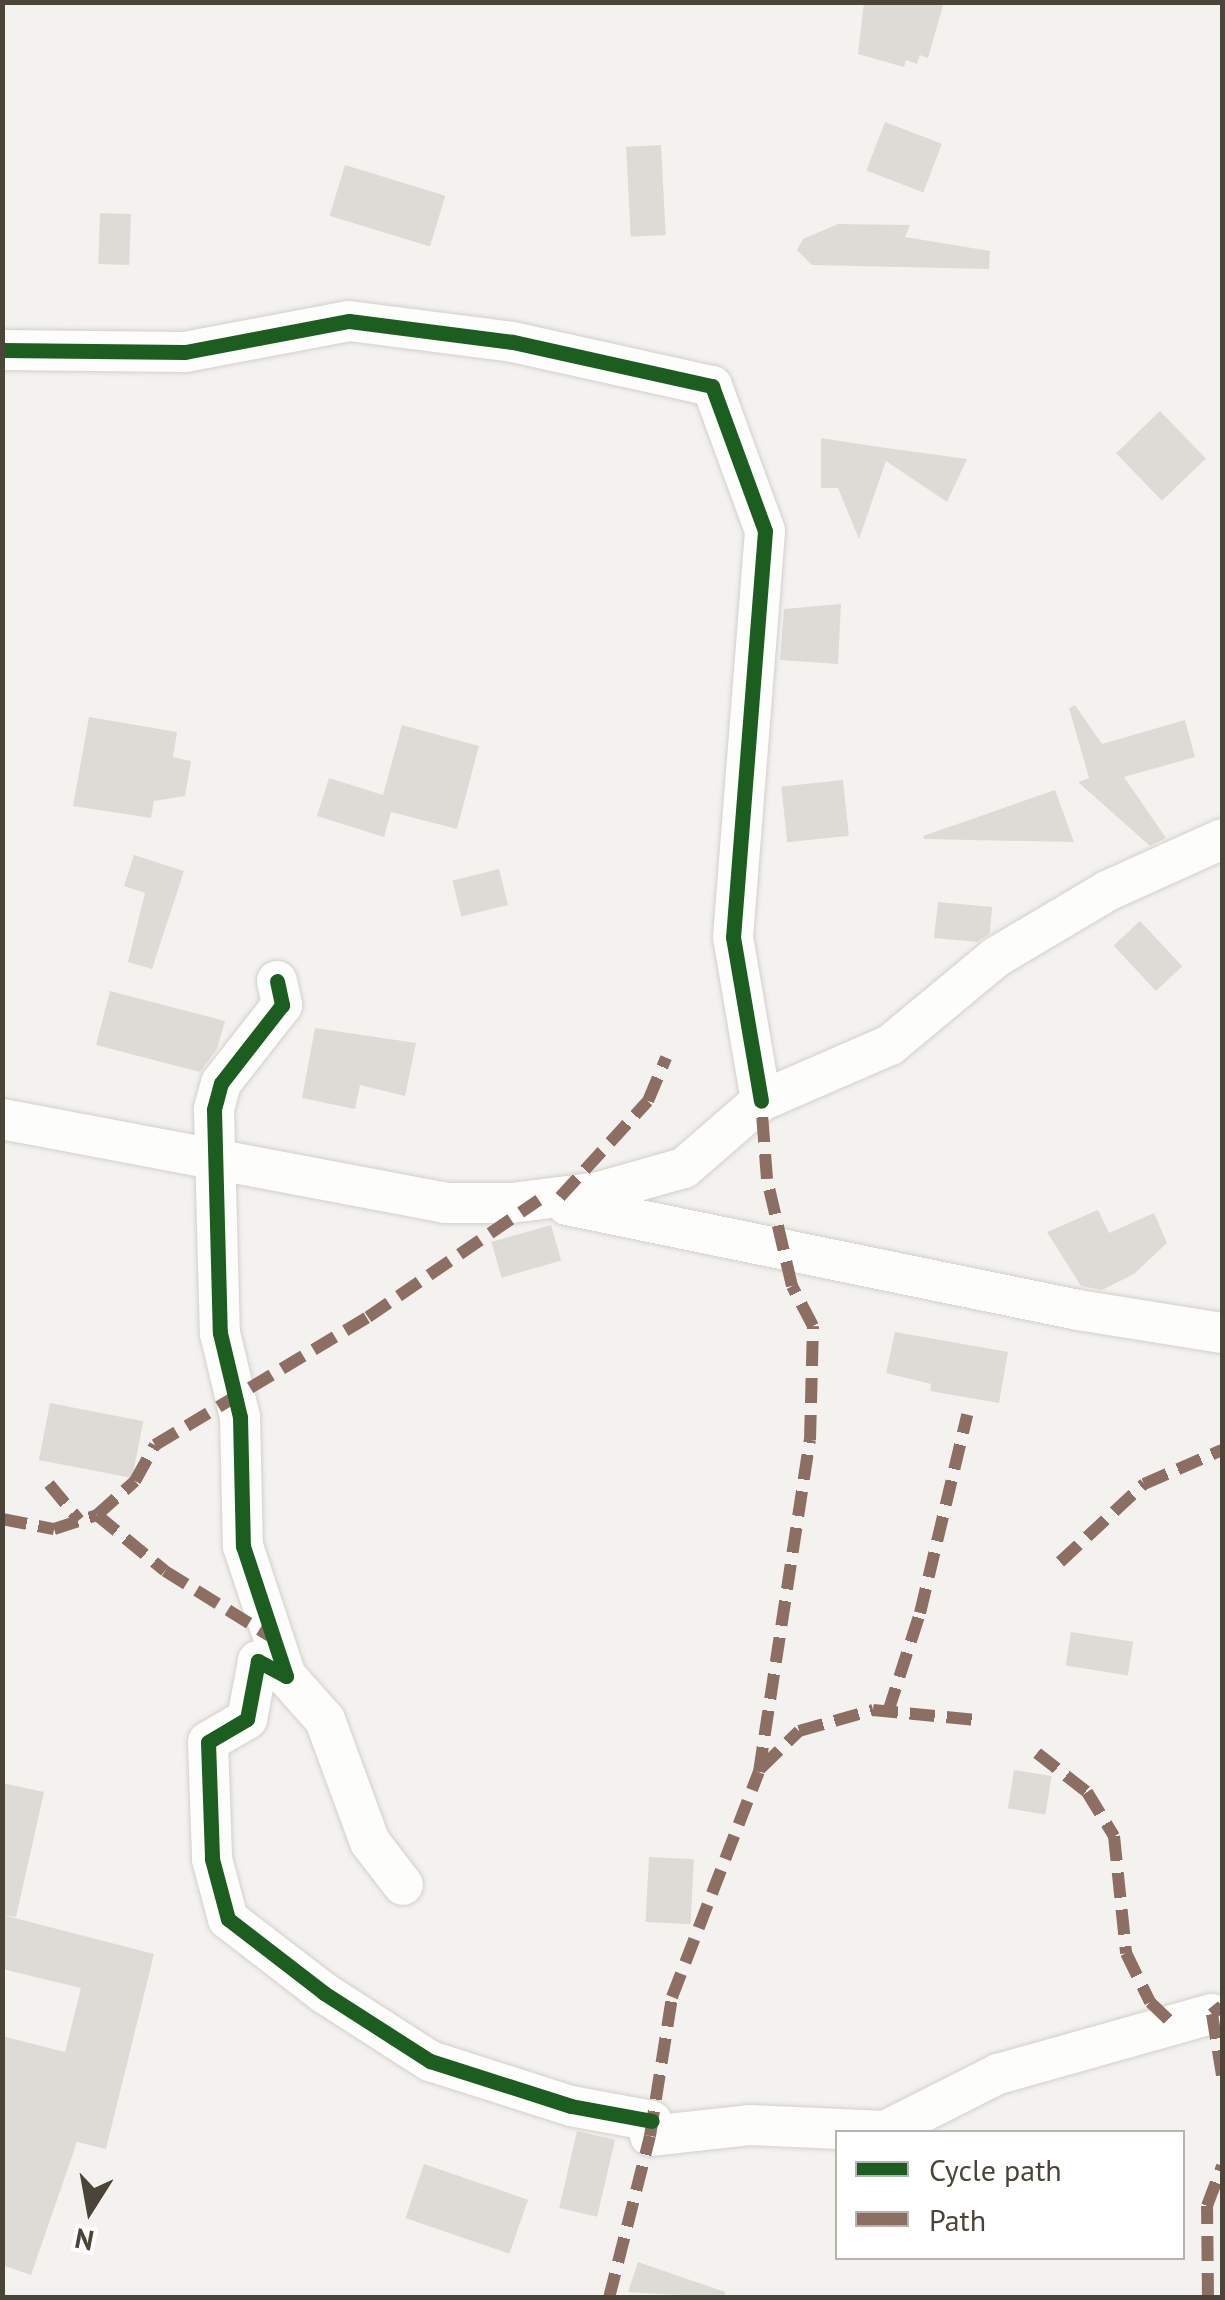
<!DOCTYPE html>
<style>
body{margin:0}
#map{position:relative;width:1225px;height:2300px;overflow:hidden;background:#f4f2ee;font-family:"PT Sans",sans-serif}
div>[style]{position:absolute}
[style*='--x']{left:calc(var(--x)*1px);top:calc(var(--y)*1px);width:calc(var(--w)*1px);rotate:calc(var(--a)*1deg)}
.building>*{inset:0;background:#dedbd6;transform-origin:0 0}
.roads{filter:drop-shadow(0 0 2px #d2d0cb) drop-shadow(0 0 2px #d2d0cb)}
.minor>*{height:40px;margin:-20px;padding:0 20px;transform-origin:20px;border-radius:20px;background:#fdfdfc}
.quiet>*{height:12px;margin-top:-6px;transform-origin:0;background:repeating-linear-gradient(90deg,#8d6e63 0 25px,transparent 0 37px)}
.cycleway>*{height:15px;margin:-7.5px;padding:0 7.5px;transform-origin:7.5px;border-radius:7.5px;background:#1b5e20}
span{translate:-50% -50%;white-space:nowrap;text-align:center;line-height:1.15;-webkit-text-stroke:8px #fff;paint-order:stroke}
.frame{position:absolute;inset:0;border:5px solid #4b4439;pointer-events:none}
.legend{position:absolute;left:835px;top:2130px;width:350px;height:130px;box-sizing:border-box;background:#fff;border:2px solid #b7b4b0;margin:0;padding:12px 18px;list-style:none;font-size:30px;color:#4b4439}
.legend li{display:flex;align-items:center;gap:20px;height:50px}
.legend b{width:50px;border:2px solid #b7b4b0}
.north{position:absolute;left:40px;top:2160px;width:100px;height:100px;-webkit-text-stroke:8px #fff;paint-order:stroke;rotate:191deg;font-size:28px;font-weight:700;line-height:40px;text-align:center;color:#4b4439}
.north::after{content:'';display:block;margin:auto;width:35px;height:45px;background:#4b4439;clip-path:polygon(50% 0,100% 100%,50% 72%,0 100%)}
</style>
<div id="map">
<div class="building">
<i style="clip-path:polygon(864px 2px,944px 2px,928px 58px,920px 55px,917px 64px,906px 60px,904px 67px,858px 54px)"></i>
<i style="left:885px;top:122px;width:61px;height:52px;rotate:21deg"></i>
<i style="left:661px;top:145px;width:90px;height:35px;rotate:87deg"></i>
<i style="left:345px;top:165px;width:105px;height:53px;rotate:17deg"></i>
<i style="left:100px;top:213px;width:31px;height:51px;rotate:2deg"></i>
<i style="clip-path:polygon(838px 224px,910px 225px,905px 237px,990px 251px,989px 269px,812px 265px,797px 250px,803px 239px)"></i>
<i style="left:1160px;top:411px;width:66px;height:61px;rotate:46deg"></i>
<i style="clip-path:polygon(821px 438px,872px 446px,967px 459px,947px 502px,886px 461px,859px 539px,838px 488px,821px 488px)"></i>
<i style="clip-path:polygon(841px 604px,838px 664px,780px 660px,784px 609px)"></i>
<i style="clip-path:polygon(1075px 705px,1102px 744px,1185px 720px,1195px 757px,1124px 777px,1166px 838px,1150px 846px,1078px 782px,1089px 778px,1069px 708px)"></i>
<i style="clip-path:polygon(89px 717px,177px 732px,173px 757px,191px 761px,185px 796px,154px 801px,151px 818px,73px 806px)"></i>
<i style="clip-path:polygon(402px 725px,479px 746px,457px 829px,391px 812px,384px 837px,317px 816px,329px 778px,383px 795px)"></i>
<i style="left:843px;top:780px;width:56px;height:62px;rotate:84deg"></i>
<i style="clip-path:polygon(1055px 790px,1074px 842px,924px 839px,923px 836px)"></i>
<i style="clip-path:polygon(134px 855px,184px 871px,152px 969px,128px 962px,145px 893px,124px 886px)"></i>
<i style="left:499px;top:869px;width:37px;height:48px;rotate:76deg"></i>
<i style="clip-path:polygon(938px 902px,992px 907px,990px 933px,977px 942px,934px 938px)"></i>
<i style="left:1140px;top:921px;width:62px;height:36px;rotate:47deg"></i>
<i style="clip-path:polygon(110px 991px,225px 1021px,217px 1049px,200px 1072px,96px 1045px)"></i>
<i style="clip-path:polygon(315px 1028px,416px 1043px,405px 1096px,360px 1085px,355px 1109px,302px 1098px)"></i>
<i style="clip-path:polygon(1098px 1210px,1109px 1233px,1154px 1213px,1167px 1243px,1134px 1274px,1102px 1290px,1081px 1286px,1047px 1232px)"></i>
<i style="left:551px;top:1225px;width:37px;height:62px;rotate:74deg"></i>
<i style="clip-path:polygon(895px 1332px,1008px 1352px,999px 1403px,930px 1391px,931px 1384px,886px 1373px)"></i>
<i style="left:50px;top:1403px;width:95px;height:58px;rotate:11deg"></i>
<i style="left:1071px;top:1632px;width:63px;height:34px;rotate:9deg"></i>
<i style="left:1014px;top:1770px;width:38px;height:39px;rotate:9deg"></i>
<i style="clip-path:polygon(2px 1783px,44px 1792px,16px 1917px,3px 1915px,154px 1954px,106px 2149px,77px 2142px,31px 2275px,2px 2265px,2px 2036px,65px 2052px,81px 1988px,2px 1969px)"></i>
<i style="left:649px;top:1857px;width:45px;height:65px;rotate:3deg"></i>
<i style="left:577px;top:2131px;width:39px;height:79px;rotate:13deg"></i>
<i style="left:424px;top:2164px;width:110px;height:57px;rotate:19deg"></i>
<i style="clip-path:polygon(638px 2262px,725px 2292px,724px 2298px,628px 2292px)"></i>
</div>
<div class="roads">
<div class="minor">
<i style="--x:2;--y:350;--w:183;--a:0.6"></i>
<i style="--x:185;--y:352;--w:167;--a:-10.7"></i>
<i style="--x:349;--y:321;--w:165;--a:7.3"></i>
<i style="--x:513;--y:342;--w:204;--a:12.5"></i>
<i style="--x:712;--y:386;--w:154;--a:69.9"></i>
<i style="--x:765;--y:531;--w:407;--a:94.5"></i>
<i style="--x:733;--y:937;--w:166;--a:80.3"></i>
<i style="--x:277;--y:981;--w:25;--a:78"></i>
<i style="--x:282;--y:1005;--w:99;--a:128"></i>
<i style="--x:221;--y:1083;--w:28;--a:105"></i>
<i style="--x:214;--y:1110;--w:223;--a:88.5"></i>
<i style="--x:220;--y:1333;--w:86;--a:76.6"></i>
<i style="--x:240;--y:1417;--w:129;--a:88.7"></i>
<i style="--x:243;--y:1546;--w:137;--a:71.7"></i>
<i style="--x:286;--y:1676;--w:32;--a:-152"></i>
<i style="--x:258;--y:1661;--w:59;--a:100.7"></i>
<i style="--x:247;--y:1719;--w:45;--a:149.5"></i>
<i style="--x:208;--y:1742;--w:117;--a:88"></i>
<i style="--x:212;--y:1859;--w:62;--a:75.1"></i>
<i style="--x:228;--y:1919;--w:121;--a:37.6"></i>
<i style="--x:324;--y:1993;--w:126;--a:32.7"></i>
<i style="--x:430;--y:2061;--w:148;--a:17.7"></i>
<i style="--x:571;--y:2106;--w:82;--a:10.5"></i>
<i style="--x:2;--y:1119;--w:451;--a:10.7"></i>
<i style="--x:445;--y:1203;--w:66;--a:0"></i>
<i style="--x:511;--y:1203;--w:89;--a:-7.1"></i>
<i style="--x:599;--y:1192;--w:88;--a:-15.8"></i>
<i style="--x:684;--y:1168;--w:102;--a:-41"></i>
<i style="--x:761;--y:1101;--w:141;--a:-23.5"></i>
<i style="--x:890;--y:1045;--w:138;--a:-39.7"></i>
<i style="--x:996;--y:957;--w:129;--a:-30.7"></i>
<i style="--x:1107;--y:891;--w:126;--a:-24.3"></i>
<i style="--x:567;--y:1205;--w:522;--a:11.61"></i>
<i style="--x:1078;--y:1310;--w:146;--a:9.1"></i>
<i style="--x:286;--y:1676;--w:59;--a:48.4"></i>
<i style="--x:325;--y:1720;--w:130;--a:69.8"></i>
<i style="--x:370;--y:1842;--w:54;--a:52.5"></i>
<i style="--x:650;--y:2136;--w:100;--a:-6.3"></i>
<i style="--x:749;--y:2125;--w:136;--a:2.5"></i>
<i style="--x:885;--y:2131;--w:127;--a:-26.8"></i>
<i style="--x:998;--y:2074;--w:222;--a:-15.7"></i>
</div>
</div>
<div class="quiet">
<i style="--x:560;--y:1197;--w:130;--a:-47.5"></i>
<i style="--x:648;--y:1101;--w:47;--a:-67.3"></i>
<i style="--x:49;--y:1484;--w:47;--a:50.2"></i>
<i style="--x:97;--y:1515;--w:88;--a:39.5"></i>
<i style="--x:165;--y:1571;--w:123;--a:31.8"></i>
<i style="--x:2;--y:1519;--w:53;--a:10.9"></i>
<i style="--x:54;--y:1529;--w:45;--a:-18"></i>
<i style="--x:97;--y:1515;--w:51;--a:-41.8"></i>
<i style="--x:135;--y:1481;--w:41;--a:-60.9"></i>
<i style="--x:155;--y:1445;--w:249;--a:-31"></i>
<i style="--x:368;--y:1317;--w:207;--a:-34.4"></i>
<i style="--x:1060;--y:1562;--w:115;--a:-42.9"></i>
<i style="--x:1144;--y:1484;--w:85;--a:-23.6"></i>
<i style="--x:888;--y:1712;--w:104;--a:-72.1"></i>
<i style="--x:920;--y:1613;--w:204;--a:-76.6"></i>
<i style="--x:1037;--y:1753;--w:63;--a:38"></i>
<i style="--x:1087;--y:1792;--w:52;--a:58.5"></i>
<i style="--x:1114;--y:1836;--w:118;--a:84.1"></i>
<i style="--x:1126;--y:1953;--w:55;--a:63.9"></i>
<i style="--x:1150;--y:2002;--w:33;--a:44"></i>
<i style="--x:761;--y:1768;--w:53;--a:-44.2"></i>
<i style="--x:799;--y:1731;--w:77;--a:-15.8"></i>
<i style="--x:873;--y:1710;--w:104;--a:5.5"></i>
<i style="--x:1222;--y:2006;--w:13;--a:141"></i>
<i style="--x:1212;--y:2014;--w:62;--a:80.7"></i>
<i style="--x:609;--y:2298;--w:167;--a:-75.8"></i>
<i style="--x:650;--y:2136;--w:141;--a:-81"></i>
<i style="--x:672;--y:1997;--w:241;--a:-68.9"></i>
<i style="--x:759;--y:1772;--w:336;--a:-81.3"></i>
<i style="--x:810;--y:1440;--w:114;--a:-88.5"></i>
<i style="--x:813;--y:1326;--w:45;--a:-117.7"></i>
<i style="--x:792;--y:1286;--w:110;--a:-103.2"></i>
<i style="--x:767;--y:1179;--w:78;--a:-94.4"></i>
<i style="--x:1208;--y:2298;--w:92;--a:-90.6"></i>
<i style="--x:1207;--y:2206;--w:43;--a:-69.4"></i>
</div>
<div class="cycleway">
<i style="--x:2;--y:350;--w:183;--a:0.6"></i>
<i style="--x:185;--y:352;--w:167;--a:-10.7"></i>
<i style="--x:349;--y:321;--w:165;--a:7.3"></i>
<i style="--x:513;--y:342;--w:204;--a:12.5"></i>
<i style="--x:712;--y:386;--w:154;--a:69.9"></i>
<i style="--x:765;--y:531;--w:407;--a:94.5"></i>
<i style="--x:733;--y:937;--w:166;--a:80.3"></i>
<i style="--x:277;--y:981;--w:25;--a:78"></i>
<i style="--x:282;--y:1005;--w:99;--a:128"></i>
<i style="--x:221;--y:1083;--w:28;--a:105"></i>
<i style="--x:214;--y:1110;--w:223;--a:88.5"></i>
<i style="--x:220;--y:1333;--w:86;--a:76.6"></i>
<i style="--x:240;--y:1417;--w:129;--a:88.7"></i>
<i style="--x:243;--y:1546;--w:137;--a:71.7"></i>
<i style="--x:286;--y:1676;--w:32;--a:-152"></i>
<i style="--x:258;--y:1661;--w:59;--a:100.7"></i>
<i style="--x:247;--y:1719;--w:45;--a:149.5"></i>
<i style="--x:208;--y:1742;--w:117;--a:88"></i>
<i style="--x:212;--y:1859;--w:62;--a:75.1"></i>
<i style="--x:228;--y:1919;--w:121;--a:37.6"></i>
<i style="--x:324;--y:1993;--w:126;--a:32.7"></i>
<i style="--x:430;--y:2061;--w:148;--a:17.7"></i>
<i style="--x:571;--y:2106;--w:82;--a:10.5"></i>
</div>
<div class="frame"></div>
<ul class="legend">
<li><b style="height:12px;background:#1b5e20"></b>Cycle path</li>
<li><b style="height:12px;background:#8d6e63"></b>Path</li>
</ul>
<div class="north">N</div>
</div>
